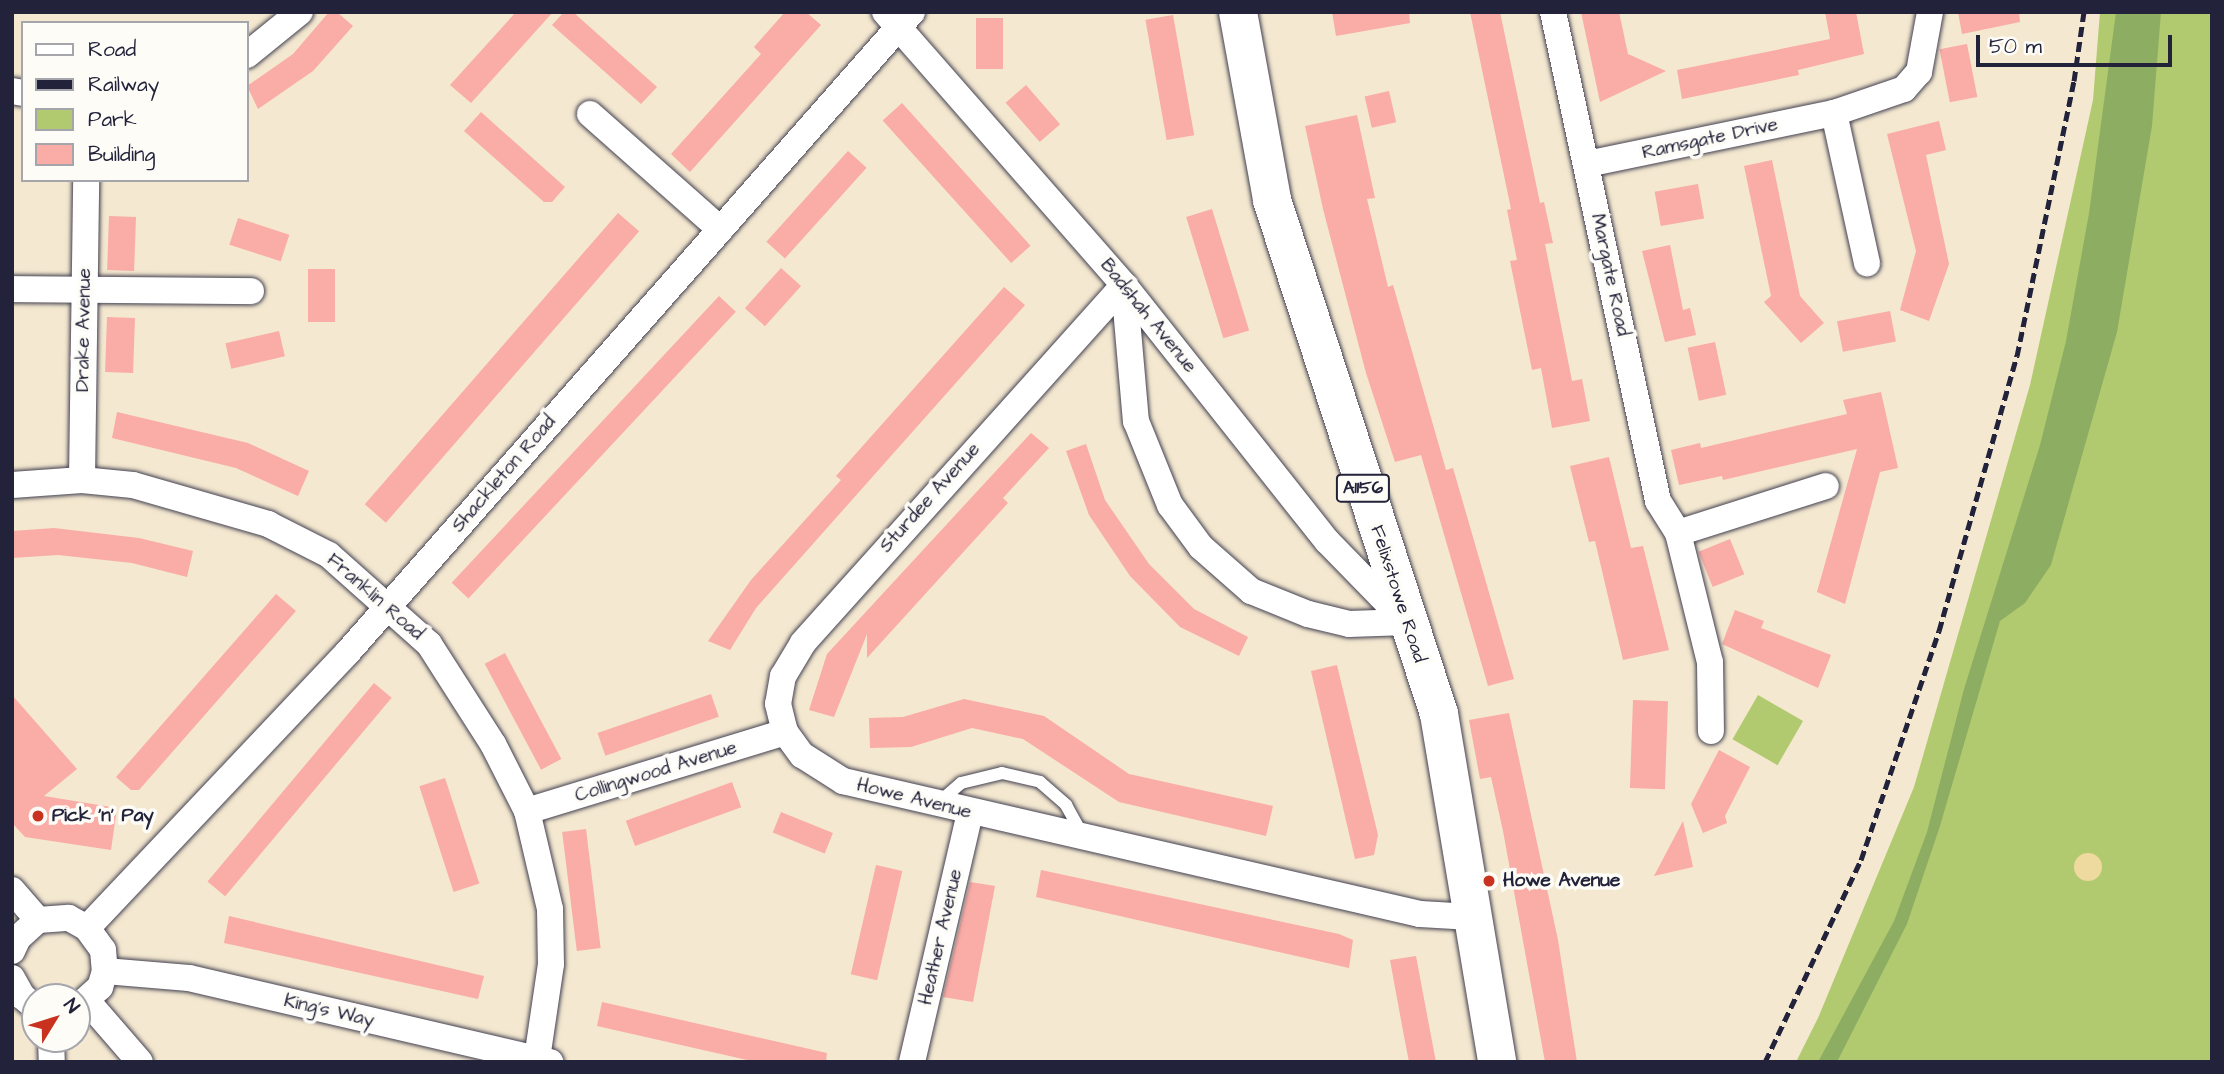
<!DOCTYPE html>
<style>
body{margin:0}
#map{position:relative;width:2224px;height:1074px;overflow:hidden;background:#f4e8d0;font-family:"Architects Daughter",sans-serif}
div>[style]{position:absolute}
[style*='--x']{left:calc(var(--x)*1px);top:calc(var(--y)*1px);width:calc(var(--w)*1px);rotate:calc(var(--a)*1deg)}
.green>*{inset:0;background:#b2ca6f;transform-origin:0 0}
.forest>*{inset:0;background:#8dae62}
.sand>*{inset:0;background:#eeda9e}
.round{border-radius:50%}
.building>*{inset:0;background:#faaca7;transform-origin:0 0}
.roads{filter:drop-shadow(0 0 2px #424051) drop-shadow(0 0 2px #424051)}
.service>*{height:12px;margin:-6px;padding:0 6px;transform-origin:6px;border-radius:6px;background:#fff}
.minor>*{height:26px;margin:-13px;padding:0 13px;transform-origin:13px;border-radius:13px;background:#fff}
.primary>*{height:38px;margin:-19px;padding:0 19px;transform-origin:19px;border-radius:19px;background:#fff}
.rail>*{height:5px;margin-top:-2.5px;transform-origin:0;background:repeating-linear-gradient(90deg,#22223b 0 10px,transparent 0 15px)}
.dots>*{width:19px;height:19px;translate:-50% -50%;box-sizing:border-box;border:4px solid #fdfcf7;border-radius:50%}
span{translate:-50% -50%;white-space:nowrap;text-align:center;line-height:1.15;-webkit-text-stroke:7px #fdfcf7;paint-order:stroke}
.shield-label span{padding:2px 5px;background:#fdfcf7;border:2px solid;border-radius:5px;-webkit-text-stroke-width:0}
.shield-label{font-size:18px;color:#22223b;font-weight:700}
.street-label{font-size:19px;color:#22223b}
.poi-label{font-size:19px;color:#22223b;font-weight:700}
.left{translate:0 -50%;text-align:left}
.frame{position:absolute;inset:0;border:14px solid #22223b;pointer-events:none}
.legend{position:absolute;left:21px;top:21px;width:228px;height:161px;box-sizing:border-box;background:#fdfcf7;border:2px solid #a5a5ac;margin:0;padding:9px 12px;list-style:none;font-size:21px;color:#22223b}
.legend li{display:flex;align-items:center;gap:14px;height:35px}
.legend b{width:35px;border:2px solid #a5a5ac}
.north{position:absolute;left:21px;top:983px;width:70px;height:70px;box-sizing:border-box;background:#fdfcf7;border:2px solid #a5a5ac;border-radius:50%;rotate:52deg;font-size:19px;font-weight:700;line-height:28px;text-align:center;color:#22223b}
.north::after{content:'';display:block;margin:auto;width:24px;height:32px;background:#c8321e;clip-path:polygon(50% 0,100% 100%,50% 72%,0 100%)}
.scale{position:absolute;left:1976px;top:35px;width:196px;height:32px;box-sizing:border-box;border:4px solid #22223b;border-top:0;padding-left:9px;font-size:21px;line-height:24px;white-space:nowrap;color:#22223b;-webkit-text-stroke:5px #fdfcf7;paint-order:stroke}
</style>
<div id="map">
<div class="green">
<i style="clip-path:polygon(2100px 12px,2212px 12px,2212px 1062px,1796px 1062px,1818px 1018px,1914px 787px,2030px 385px,2093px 100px)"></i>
<i style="left:1758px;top:695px;width:52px;height:51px;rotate:30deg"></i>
</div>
<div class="forest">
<i style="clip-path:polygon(2116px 12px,2161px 12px,2152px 126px,2117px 332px,2051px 565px,2025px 603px,2000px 621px,1940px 826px,1907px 924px,1837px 1062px,1818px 1062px,1894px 921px,1927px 832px,1964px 689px,2040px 445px,2066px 341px,2089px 213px)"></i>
</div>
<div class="sand">
<i class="round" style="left:2074px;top:853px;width:28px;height:28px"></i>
</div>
<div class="building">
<i style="clip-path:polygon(329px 12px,337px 12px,353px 26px,313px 71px,258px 109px,247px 86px,293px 54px)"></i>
<i style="clip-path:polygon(516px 12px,553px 12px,471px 103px,450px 85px)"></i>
<i style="clip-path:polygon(564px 12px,573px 12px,657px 87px,641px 104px,552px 25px)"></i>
<i style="clip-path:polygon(785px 12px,806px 12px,821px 25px,690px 172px,671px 154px,761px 54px,754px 47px)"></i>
<i style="clip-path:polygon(1332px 12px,1409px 12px,1410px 23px,1336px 36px)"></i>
<i style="clip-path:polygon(1470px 12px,1500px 12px,1540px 203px,1544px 202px,1553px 243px,1545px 244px,1572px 381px,1582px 379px,1590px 421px,1552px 428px,1541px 368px,1532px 370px,1510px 261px,1517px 260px,1507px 210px,1511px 209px)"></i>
<i style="clip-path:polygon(1581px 12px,1619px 12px,1628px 54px,1666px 71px,1600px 102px)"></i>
<i style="clip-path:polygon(1825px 12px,1856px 12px,1864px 54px,1798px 70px,1799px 75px,1682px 99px,1677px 70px,1830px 39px)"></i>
<i style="clip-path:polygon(1958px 12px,2019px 12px,2020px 22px,1962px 34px)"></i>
<i style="left:1173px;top:15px;width:122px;height:28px;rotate:80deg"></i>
<i style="left:976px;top:18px;width:27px;height:51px"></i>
<i style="left:1967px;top:44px;width:54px;height:28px;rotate:79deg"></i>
<i style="left:1026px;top:85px;width:52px;height:27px;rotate:49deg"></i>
<i style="left:1389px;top:91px;width:32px;height:25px;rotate:77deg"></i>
<i style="left:902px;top:103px;width:192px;height:26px;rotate:48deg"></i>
<i style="clip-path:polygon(481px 112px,565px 187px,552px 202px,544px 202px,464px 131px)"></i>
<i style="clip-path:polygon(1357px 115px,1375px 198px,1367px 199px,1388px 287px,1393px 285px,1446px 470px,1453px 468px,1514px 679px,1488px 686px,1421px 455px,1395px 462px,1366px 373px,1323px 209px,1305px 126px)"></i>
<i style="clip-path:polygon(1939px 121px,1946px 150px,1926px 155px,1949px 264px,1929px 321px,1900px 310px,1916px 251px,1887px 134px)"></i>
<i style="left:848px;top:151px;width:25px;height:122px;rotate:42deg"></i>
<i style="clip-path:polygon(1772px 160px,1800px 296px,1824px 323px,1801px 343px,1764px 302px,1771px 296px,1744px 166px)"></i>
<i style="left:1698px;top:184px;width:35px;height:44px;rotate:80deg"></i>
<i style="left:1212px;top:209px;width:127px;height:27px;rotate:73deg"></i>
<i style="left:618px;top:213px;width:28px;height:386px;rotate:41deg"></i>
<i style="left:109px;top:216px;width:27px;height:54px;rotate:2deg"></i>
<i style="left:238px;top:218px;width:54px;height:28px;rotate:18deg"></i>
<i style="clip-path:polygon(1670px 245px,1683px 310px,1690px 308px,1696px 335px,1665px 342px,1642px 251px)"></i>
<i style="left:781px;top:268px;width:27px;height:54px;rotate:42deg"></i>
<i style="left:308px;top:269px;width:27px;height:53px"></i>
<i style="clip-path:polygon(1004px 287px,1025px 305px,756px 608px,730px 650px,708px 641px,751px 580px,841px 480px,836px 476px)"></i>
<i style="left:719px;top:296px;width:23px;height:392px;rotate:43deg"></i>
<i style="left:1890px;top:311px;width:31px;height:54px;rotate:79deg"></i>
<i style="left:107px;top:317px;width:28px;height:55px;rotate:2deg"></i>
<i style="left:279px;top:331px;width:26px;height:55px;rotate:77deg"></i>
<i style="left:1715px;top:342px;width:54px;height:28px;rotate:78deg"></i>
<i style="clip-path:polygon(1881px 392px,1898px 468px,1880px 472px,1845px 604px,1817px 592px,1857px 449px,1723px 480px,1722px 476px,1679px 485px,1671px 450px,1700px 443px,1701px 448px,1847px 414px,1843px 400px)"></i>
<i style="clip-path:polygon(117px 412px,248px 443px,309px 471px,298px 496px,236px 468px,112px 438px)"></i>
<i style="clip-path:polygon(1031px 433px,1049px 448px,1003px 498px,1008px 503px,867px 658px,867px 634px,834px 717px,809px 710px,827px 654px)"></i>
<i style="clip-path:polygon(1086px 444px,1105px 500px,1149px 564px,1194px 609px,1248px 637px,1239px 656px,1180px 627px,1130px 576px,1089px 515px,1066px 451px)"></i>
<i style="clip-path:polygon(1609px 457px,1631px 548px,1643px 546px,1669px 650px,1623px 660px,1595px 541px,1589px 542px,1570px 466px)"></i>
<i style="clip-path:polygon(54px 528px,139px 538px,193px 551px,187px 577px,132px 563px,58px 555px,12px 558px,12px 531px)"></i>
<i style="left:1730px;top:539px;width:38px;height:34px;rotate:68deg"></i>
<i style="clip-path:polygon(276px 594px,296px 611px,139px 790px,131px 790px,116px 777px)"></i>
<i style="clip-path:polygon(1735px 610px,1764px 621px,1761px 628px,1831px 655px,1818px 688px,1722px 644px)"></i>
<i style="left:505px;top:653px;width:120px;height:23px;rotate:62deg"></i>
<i style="clip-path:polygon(1337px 665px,1378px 835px,1374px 855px,1355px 859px,1311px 671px)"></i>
<i style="left:374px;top:683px;width:23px;height:259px;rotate:40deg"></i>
<i style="left:711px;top:694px;width:24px;height:120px;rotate:71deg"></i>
<i style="clip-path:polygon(12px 695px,77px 769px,44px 796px,117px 808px,111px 850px,25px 837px,12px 823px)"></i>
<i style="clip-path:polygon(964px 699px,1044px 716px,1129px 774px,1273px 806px,1266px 836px,1119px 802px,1023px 739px,972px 728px,911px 747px,870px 748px,869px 718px,903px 717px)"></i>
<i style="left:1633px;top:700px;width:35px;height:88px;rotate:2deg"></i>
<i style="clip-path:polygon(1509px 713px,1558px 940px,1577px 1062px,1545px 1062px,1503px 831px,1491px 777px,1480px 779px,1469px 720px)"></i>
<i style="clip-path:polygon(1719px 750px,1750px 767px,1725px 816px,1727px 823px,1703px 833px,1691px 804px)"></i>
<i style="left:445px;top:778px;width:111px;height:27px;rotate:72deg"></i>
<i style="left:732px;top:782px;width:27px;height:113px;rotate:70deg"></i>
<i style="left:781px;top:812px;width:56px;height:22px;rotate:22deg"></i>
<i style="clip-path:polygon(1683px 821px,1693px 867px,1654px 876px)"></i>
<i style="left:586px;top:829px;width:120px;height:24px;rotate:83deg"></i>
<i style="left:876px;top:865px;width:27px;height:112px;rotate:13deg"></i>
<i style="clip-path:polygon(1041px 870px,1339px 934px,1353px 940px,1349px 968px,1036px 897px)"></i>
<i style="clip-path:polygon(970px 882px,995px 886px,973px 1002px,943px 997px)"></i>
<i style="clip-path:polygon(229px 916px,484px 976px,478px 999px,224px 943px)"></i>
<i style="clip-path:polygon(1416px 956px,1428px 1020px,1436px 1062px,1409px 1062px,1403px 1031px,1390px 960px)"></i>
<i style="clip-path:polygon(602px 1002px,827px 1053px,826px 1062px,756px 1062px,597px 1026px)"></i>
</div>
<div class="roads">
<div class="service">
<i style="--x:937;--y:804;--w:32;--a:-41"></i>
<i style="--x:961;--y:783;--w:42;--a:-13.7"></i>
<i style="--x:1002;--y:773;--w:39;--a:13"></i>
<i style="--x:1040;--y:782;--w:35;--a:41"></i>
<i style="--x:1066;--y:805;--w:33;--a:61"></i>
</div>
<div class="minor">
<i style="--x:885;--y:12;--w:363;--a:48.8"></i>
<i style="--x:1124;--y:285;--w:327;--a:51.6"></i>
<i style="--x:1327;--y:541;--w:110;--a:45.7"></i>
<i style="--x:1553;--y:12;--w:500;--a:77.88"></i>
<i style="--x:1658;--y:501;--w:38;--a:58"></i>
<i style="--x:1678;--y:533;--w:133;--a:76.1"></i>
<i style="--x:1710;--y:662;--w:69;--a:89.2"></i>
<i style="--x:247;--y:55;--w:68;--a:-39.1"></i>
<i style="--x:12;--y:91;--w:11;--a:10"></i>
<i style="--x:1834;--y:113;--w:154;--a:77.6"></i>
<i style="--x:590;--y:114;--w:174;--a:41.5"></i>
<i style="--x:1587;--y:164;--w:252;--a:-11.7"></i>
<i style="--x:1834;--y:113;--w:74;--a:-18.9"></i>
<i style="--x:1904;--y:89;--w:23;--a:-49"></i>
<i style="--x:1919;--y:72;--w:61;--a:-79.6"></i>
<i style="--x:1124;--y:285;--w:481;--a:131.9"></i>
<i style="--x:803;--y:643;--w:39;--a:121"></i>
<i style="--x:783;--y:676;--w:28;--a:100"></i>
<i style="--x:778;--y:704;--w:29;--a:76"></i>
<i style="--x:785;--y:732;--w:29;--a:54"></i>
<i style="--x:802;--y:755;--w:49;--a:32.4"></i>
<i style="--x:843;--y:781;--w:592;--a:12.98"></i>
<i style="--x:1420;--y:914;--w:52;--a:3.3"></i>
<i style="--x:1124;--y:285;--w:137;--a:85"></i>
<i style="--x:1136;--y:421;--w:91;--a:68"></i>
<i style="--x:1170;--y:505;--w:52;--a:53.6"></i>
<i style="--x:1201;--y:547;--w:67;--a:41.3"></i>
<i style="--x:1251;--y:591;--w:61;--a:22"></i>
<i style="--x:1308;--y:614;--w:42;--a:13.7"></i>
<i style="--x:1349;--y:624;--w:58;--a:-2"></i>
<i style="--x:12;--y:289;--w:239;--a:0.5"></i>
<i style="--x:82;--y:480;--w:300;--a:-89.2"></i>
<i style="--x:12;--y:485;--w:70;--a:-4.1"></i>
<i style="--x:82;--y:480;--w:51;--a:5.6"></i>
<i style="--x:133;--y:485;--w:141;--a:16.1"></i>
<i style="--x:268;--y:524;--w:68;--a:26.9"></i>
<i style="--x:329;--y:555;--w:134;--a:41.7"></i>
<i style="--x:429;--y:644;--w:119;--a:57.4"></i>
<i style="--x:493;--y:744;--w:75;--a:63.1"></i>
<i style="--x:527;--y:811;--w:101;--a:76.8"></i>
<i style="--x:550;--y:909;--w:55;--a:89"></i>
<i style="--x:551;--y:964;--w:96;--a:98.4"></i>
<i style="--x:1678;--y:533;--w:155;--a:-17.6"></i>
<i style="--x:527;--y:811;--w:270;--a:-17"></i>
<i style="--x:12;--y:890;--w:40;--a:49"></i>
<i style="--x:87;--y:928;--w:380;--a:-46.6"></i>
<i style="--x:348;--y:652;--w:853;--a:-48.61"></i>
<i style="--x:12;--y:951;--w:14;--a:-65"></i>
<i style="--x:18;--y:938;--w:27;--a:-42"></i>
<i style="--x:38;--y:920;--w:31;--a:-4"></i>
<i style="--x:69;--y:918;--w:21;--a:29"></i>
<i style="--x:87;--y:928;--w:27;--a:54"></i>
<i style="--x:103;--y:950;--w:21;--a:85"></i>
<i style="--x:105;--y:971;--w:17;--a:107"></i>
<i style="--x:100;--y:987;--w:31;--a:138"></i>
<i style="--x:105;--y:971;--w:84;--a:4.8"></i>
<i style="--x:189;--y:978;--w:371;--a:13.1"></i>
<i style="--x:12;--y:978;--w:21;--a:61"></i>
<i style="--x:22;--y:996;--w:17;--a:40"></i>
<i style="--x:88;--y:1002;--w:79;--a:49.1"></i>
<i style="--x:51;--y:1039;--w:23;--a:88"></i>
<i style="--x:912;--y:1062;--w:256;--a:-76.9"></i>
</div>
<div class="primary">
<i style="--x:1238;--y:12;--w:191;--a:79.7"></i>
<i style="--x:1272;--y:200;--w:540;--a:72"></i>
<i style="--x:1439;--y:714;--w:353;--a:80.5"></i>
</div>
</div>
<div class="rail">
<i style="--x:1765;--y:1062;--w:224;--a:-64.6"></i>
<i style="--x:1861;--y:860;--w:242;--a:-71.2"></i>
<i style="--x:1939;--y:631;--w:286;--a:-74.2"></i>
<i style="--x:2017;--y:356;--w:281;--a:-78.3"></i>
<i style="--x:2074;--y:81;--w:70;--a:-81.8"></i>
</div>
<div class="dots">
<i style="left:38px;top:816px;background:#c8321e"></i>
<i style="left:1489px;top:881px;background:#c8321e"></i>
</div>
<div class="shield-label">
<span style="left:1363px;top:488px">A1156</span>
</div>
<div class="street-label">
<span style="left:1710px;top:139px;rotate:-12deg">Ramsgate Drive</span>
<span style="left:1610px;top:275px;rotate:78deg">Margate Road</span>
<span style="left:1148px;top:316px;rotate:51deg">Badshah Avenue</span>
<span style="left:84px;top:330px;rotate:-89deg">Drake Avenue</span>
<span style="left:504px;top:474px;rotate:-49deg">Shackleton Road</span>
<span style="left:930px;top:498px;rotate:-48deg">Sturdee Avenue</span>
<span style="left:1398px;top:594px;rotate:72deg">Felixstowe Road</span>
<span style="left:375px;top:597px;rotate:41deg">Franklin Road</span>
<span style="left:656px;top:772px;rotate:-17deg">Collingwood Avenue</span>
<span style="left:914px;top:799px;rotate:14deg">Howe Avenue</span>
<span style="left:941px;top:937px;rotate:-77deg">Heather Avenue</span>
<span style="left:329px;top:1011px;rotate:13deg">King's Way</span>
</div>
<div class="poi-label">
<span class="left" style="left:52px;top:816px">Pick 'n' Pay</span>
<span class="left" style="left:1503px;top:881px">Howe Avenue</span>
</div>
<div class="frame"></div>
<ul class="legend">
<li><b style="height:9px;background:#fff"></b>Road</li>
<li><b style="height:9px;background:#22223b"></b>Railway</li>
<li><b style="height:19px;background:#b2ca6f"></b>Park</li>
<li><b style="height:19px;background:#faaca7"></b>Building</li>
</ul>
<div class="north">N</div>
<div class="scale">50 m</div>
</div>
